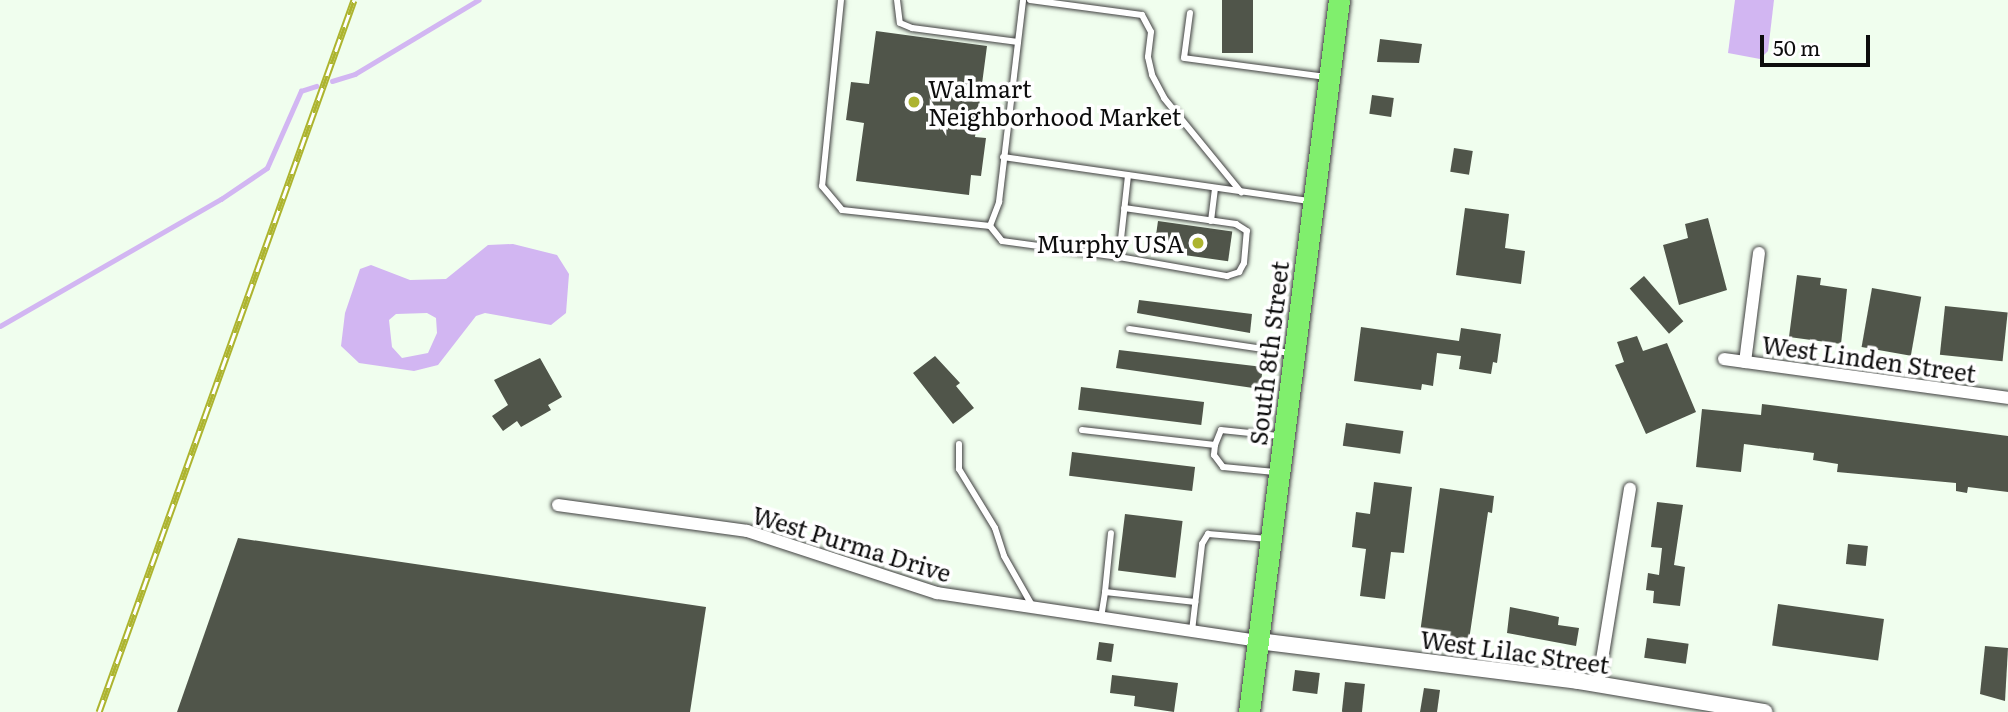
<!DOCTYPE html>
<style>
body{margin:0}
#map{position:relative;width:2008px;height:712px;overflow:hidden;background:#f0feee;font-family:Literata,serif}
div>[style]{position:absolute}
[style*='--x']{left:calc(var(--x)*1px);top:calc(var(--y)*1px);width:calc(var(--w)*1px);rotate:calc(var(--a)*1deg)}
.water>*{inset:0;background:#d2b6f2}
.stream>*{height:4.5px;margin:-2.25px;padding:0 2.25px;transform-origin:2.25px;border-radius:2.25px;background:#d2b6f2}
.building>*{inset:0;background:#50554a;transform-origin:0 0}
.roads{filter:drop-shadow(0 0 2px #404040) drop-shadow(0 0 2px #404040)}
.service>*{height:6px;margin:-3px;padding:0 3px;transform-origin:3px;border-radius:3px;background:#fff}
.minor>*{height:12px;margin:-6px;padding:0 6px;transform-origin:6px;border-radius:6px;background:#fff}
.tertiary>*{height:16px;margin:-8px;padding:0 8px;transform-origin:8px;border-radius:8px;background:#fff}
.primary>*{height:21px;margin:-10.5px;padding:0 10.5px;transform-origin:10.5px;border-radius:10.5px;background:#80ef6d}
.rail>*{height:7px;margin-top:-3.5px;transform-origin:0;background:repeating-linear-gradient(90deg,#fff 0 13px,#adb42f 0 26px);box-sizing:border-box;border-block:2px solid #adb42f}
.dots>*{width:19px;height:19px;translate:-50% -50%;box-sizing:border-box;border:4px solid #fff;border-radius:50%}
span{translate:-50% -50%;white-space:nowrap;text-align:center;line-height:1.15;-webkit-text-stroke:7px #fff;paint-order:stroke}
.poi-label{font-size:24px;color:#0d0d0d}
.left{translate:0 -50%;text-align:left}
.right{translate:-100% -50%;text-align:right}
.street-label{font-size:24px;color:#0d0d0d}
.scale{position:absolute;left:1760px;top:35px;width:110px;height:32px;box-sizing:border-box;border:4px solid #0d0d0d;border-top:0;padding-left:9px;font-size:21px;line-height:24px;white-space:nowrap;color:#0d0d0d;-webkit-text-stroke:5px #fff;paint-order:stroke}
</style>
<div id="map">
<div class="water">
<i style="clip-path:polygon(1735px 0,1774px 0,1768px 51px,1760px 59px,1728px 53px)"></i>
<i style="clip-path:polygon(evenodd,513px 244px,557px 255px,569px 274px,566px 313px,551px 325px,485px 313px,476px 316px,438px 365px,414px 371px,359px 363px,341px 346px,345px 313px,360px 269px,371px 265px,410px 280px,446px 279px,488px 245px,513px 244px,427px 313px,436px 318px,437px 333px,428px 353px,402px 358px,392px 347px,389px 320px,396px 314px,427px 313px)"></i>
</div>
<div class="stream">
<i style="--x:332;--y:81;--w:24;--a:-17"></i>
<i style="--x:355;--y:74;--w:144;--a:-31"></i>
<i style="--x:0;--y:326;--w:255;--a:-29.9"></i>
<i style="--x:221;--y:199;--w:55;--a:-34"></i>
<i style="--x:267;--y:168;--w:84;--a:-66.2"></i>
<i style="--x:301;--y:91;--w:16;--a:-18"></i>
</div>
<div class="building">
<i style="left:1222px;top:0;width:31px;height:53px"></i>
<i style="clip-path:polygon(876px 31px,987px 46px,975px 137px,986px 138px,981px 176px,971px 175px,969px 195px,856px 181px,864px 123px,846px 120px,851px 82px,869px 84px)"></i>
<i style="clip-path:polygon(1380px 39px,1422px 44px,1419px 63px,1377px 62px)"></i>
<i style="left:1372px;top:95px;width:22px;height:19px;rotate:8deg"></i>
<i style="left:1454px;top:148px;width:19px;height:24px;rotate:9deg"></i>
<i style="clip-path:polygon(1465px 208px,1509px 214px,1505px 248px,1525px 251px,1521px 284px,1456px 275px)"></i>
<i style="clip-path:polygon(1708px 218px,1727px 290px,1679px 305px,1663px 245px,1688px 238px,1685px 224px)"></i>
<i style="left:1158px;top:221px;width:75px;height:30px;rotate:8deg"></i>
<i style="clip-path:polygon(1797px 275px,1821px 278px,1820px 285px,1847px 289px,1841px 344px,1789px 337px)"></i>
<i style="left:1644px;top:276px;width:60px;height:19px;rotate:49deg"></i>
<i style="left:1872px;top:288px;width:50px;height:60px;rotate:10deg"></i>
<i style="clip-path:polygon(1139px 300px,1252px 314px,1250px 333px,1137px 313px)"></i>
<i style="left:1945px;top:306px;width:63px;height:49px;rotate:6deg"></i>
<i style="clip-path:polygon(1361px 327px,1459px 341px,1461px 328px,1501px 334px,1497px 363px,1493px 362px,1491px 374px,1459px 369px,1461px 356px,1437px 353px,1433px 386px,1422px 384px,1421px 390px,1354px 381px)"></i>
<i style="clip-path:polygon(1637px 336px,1643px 351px,1667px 343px,1696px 412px,1646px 434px,1615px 365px,1624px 362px,1617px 342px)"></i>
<i style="clip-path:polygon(1119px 350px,1263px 367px,1260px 389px,1116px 368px)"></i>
<i style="clip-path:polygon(935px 356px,960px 383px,956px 386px,974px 408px,953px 424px,913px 373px)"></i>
<i style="clip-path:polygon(540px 358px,562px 397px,548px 405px,551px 410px,521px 427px,517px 421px,503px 431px,492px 416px,508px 405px,494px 380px)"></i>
<i style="left:1081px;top:387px;width:124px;height:23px;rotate:7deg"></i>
<i style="clip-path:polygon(1762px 404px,2008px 436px,2008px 492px,1968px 487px,1967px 493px,1956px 491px,1956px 483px,1837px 472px,1838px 464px,1813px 460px,1814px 453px,1744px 444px,1741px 472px,1696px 467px,1702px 409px,1761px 415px)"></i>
<i style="left:1346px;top:423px;width:58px;height:23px;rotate:8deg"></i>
<i style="left:1072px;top:452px;width:124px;height:24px;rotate:7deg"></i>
<i style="clip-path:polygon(1374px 482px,1412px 487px,1404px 553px,1391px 552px,1385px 599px,1360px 596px,1366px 549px,1352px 547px,1356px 512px,1370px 514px)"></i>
<i style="clip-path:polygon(1440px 488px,1494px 496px,1492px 513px,1488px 512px,1469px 640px,1420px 633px)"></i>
<i style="clip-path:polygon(1657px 502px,1683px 505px,1674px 565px,1685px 567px,1680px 606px,1653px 603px,1654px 591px,1646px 590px,1648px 573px,1659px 575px,1662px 548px,1651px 547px)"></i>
<i style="left:1125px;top:514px;width:58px;height:57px;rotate:7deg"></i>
<i style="clip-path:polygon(238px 538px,706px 607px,690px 712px,177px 712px)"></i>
<i style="left:1848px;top:544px;width:20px;height:20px;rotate:6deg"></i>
<i style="left:1778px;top:604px;width:107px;height:42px;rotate:8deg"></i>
<i style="clip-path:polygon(1510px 607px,1559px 617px,1558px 625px,1579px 628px,1576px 646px,1507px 633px)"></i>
<i style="left:1647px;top:638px;width:42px;height:20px;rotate:8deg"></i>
<i style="left:1099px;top:642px;width:15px;height:18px;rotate:8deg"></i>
<i style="clip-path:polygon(1985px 646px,2008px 648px,2005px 701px,1980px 694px)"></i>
<i style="left:1295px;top:670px;width:25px;height:21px;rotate:7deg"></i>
<i style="clip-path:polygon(1112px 675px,1178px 683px,1174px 712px,1134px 706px,1135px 696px,1110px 693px)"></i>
<i style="left:1345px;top:682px;width:20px;height:30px;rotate:6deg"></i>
<i style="clip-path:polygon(1424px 688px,1440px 690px,1437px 712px,1420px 712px)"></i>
</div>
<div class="roads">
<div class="service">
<i style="--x:841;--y:0;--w:187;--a:95.8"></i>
<i style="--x:822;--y:186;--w:31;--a:50"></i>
<i style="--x:842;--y:210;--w:149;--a:6.2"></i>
<i style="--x:990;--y:226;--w:19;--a:51"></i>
<i style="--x:1002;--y:241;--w:118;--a:7.8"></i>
<i style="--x:1119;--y:257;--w:82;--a:-83.7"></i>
<i style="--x:897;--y:0;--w:23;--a:83"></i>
<i style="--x:900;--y:23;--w:13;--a:23"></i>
<i style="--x:912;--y:28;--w:107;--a:7.5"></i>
<i style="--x:1030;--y:0;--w:113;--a:7.6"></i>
<i style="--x:1142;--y:15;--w:19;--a:62"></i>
<i style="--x:1151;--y:32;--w:25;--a:97"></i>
<i style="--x:1148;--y:57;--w:18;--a:77"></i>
<i style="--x:1152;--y:75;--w:26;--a:62"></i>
<i style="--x:1164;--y:98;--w:122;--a:50.7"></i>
<i style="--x:1190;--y:13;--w:45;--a:97.6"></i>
<i style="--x:1184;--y:58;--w:144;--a:7.6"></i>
<i style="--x:1003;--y:157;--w:309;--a:8.2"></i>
<i style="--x:1211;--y:221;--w:33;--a:-83"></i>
<i style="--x:990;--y:226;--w:26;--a:-69"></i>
<i style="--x:999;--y:202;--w:203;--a:-83.2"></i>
<i style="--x:1119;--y:257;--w:110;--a:10"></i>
<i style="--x:1227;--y:276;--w:13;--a:-18"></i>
<i style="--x:1239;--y:272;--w:10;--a:-61"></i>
<i style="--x:1244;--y:263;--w:32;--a:-85"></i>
<i style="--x:1247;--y:231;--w:13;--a:-148"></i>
<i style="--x:1236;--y:224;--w:113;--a:-171.9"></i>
<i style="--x:1129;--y:329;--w:163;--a:8.5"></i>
<i style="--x:1082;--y:430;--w:134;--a:6.4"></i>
<i style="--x:1215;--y:445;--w:10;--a:96"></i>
<i style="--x:1214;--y:455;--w:15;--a:53"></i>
<i style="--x:1223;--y:467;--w:52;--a:5.5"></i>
<i style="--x:959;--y:444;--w:25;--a:90"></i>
<i style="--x:959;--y:469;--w:69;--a:58.6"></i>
<i style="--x:995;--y:528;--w:29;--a:72"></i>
<i style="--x:1004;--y:556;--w:59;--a:60.4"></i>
<i style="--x:1215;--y:445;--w:16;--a:-68"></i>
<i style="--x:1221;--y:430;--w:58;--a:5.9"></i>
<i style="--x:1105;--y:592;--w:59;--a:-84.2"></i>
<i style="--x:1101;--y:618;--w:26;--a:-81"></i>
<i style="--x:1105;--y:592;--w:91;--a:6.3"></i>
<i style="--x:1192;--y:631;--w:88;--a:-83.4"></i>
<i style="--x:1202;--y:544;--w:12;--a:-59"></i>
<i style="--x:1208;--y:534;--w:61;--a:4.7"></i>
</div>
<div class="minor">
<i style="--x:1724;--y:359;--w:287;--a:7.8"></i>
<i style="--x:1745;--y:362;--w:110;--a:-82.7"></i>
<i style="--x:558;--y:505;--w:191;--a:7.8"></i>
<i style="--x:747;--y:531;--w:200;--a:18.1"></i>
<i style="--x:937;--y:593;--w:325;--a:8.5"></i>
<i style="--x:1598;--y:684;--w:198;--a:-80.7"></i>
</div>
<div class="tertiary">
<i style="--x:1258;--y:641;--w:322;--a:7.1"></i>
<i style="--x:1578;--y:681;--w:189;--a:9.5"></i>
</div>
<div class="primary">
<i style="--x:1249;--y:712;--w:718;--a:-82.8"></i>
</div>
</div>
<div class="rail">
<i style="--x:99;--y:712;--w:756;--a:-70.3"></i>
</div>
<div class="dots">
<i style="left:914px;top:102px;background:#adb42f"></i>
<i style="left:1198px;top:243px;background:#adb42f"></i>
</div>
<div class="poi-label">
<span class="left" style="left:928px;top:102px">Walmart<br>Neighborhood Market</span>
<span class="right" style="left:1184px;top:243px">Murphy USA</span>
</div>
<div class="street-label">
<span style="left:1268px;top:353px;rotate:-83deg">South 8th Street</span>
<span style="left:1869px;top:358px;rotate:8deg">West Linden Street</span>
<span style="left:852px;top:543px;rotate:17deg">West Purma Drive</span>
<span style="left:1515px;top:651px;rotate:8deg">West Lilac Street</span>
</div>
<div class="scale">50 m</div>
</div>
